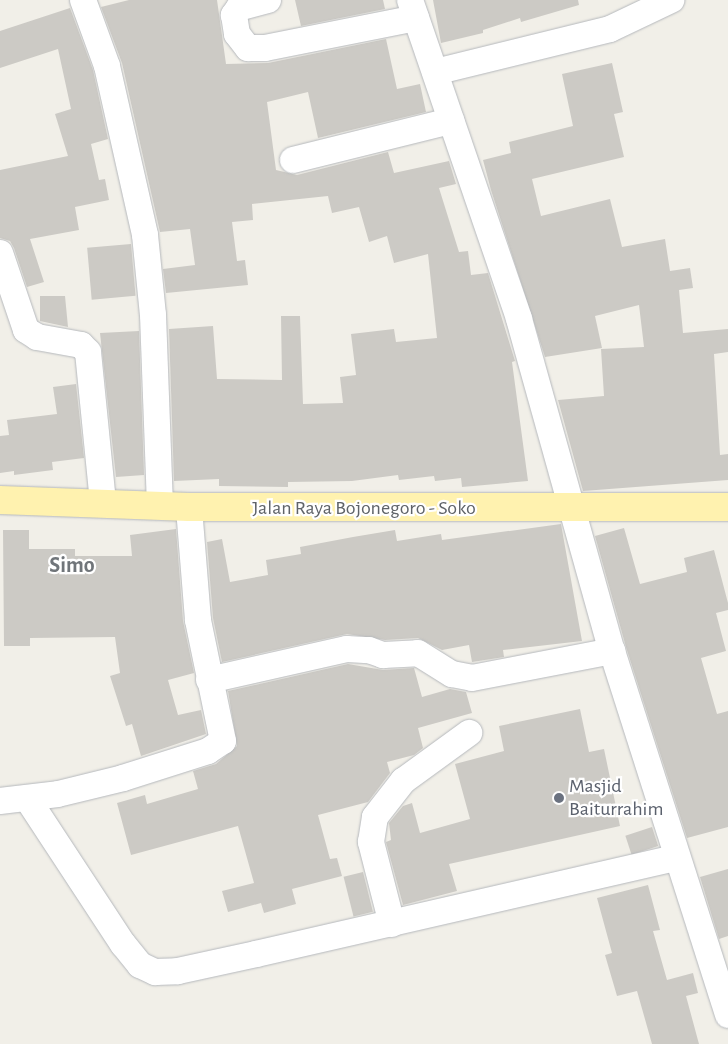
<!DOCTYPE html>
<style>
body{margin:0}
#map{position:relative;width:728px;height:1044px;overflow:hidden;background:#f1efe8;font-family:"Alegreya Sans",sans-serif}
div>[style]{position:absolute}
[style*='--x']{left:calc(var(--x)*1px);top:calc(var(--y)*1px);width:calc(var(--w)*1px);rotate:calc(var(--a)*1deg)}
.building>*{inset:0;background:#cccac5;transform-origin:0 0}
.roads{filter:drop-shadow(0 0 1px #b5b8bc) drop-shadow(0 0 1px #b5b8bc)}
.minor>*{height:26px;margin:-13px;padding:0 13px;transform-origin:13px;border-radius:13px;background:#fff}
.major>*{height:28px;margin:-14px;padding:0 14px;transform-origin:14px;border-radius:14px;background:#fff2af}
.dots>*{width:14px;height:14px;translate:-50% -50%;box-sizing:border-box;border:2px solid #fff;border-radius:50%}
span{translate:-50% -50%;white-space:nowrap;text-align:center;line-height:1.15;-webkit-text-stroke:4.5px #fff;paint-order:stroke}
.street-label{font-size:20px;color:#5f6368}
.worship-label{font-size:20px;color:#5b616d}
.left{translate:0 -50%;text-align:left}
.quarter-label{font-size:22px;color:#70757a;font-weight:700}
</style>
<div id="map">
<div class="building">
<i style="clip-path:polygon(129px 0,217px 0,226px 64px,268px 63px,386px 39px,397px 89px,420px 84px,426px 112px,318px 138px,308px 92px,267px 102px,276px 170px,297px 175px,388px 152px,394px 173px,449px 161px,456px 184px,439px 188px,459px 252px,468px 251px,471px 275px,488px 273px,515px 361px,512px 362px,528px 481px,462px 487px,461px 478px,435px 481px,434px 476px,399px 480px,398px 475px,352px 481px,288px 482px,288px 487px,219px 486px,219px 479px,174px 481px,169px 329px,213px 326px,217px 379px,282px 380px,281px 316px,300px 316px,303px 404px,343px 403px,340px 377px,356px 375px,351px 334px,394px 329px,396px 342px,437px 338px,428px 254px,394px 263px,387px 236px,369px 242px,359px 207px,332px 213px,328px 196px,252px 204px,253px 220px,232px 222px,237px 261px,245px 260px,248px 285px,166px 293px,163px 269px,195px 265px,190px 229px,160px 232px,122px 63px,101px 7px)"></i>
<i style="clip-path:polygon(295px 0,383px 0,385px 9px,301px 26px)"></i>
<i style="clip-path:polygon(433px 0,578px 0,579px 5px,521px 22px,520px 18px,483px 30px,483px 33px,441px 43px)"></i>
<i style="clip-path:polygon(70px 8px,93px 70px,108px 139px,91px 144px,99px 180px,105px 179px,109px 200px,75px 207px,79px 230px,30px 239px,44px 282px,27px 287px,14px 248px,10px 241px,0 238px,0 170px,68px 156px,55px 114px,71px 109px,58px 49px,0 68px,0 31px)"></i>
<i style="clip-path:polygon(612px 63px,623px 112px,614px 114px,624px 157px,532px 179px,541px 216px,610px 199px,622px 247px,665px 239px,670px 271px,690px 268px,693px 288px,679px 290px,683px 333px,728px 329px,728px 352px,714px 354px,720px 455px,728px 454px,728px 480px,583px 491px,558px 400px,604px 396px,601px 349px,644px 347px,639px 305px,595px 316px,602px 348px,545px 357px,491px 190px,483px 160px,511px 153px,509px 142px,573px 126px,562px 74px)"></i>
<i style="left:131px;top:244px;width:52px;height:44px;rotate:85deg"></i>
<i style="clip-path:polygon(40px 296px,65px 296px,68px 327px,40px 321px)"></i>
<i style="clip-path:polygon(139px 331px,144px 475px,116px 477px,100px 333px)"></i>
<i style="clip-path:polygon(76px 384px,84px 458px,52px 462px,53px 470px,14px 475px,14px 471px,0 473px,0 436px,9px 435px,7px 420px,57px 414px,53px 387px)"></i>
<i style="clip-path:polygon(561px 524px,582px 641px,503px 650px,504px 657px,472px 662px,469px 645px,442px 650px,418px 638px,385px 640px,347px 634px,222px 662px,213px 618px,207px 542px,222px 539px,230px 582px,268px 575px,266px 560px,301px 554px,300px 547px,353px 537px,395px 530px,397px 541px,441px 534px,442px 540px)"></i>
<i style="clip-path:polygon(624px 528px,640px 584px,687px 572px,684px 558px,714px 550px,728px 603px,728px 610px,716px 613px,726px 651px,701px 658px,717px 714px,728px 711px,728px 827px,687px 838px,626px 647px,595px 536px)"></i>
<i style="clip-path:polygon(176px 529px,183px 621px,194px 673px,168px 680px,178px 715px,201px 710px,206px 734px,141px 756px,132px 724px,126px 726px,110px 676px,120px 673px,115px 637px,30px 638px,30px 646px,4px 646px,3px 530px,29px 530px,29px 549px,75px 549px,75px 556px,132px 556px,130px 535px)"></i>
<i style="clip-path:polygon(348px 664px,383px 670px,414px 668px,422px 697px,450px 689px,466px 692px,472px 713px,418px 728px,423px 748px,414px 755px,387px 762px,390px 773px,368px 802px,318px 815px,330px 859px,337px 858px,342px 876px,292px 889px,296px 904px,264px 913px,261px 903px,228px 912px,222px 891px,254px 883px,238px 826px,131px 855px,117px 803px,145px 795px,147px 804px,198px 789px,193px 771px,216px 764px,237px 746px,228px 691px)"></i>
<i style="clip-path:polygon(580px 709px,589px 752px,604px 749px,620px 826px,449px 864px,457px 891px,403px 905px,386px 842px,391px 840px,389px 823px,403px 806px,412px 803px,420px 833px,470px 819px,455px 764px,504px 751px,499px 726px)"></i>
<i style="left:652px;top:827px;width:20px;height:28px;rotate:72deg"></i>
<i style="clip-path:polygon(728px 869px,728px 936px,719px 939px,700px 877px)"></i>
<i style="left:363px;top:872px;width:41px;height:20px;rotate:76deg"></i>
<i style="clip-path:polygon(648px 885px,660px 930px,653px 931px,667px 980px,693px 973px,698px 993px,686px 996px,699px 1044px,652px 1044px,637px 991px,617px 996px,605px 955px,612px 953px,597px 898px)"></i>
</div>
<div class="roads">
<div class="minor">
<i style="--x:83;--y:0;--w:70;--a:70"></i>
<i style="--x:107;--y:66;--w:173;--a:77.3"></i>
<i style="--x:145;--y:235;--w:80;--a:84.3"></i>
<i style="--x:153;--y:315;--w:190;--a:87.9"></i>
<i style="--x:268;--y:0;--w:30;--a:165"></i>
<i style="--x:239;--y:8;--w:9;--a:126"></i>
<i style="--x:234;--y:15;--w:19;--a:81"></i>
<i style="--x:237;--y:34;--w:18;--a:52"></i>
<i style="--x:248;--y:48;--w:17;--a:0"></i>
<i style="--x:265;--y:48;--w:154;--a:-11.2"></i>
<i style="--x:410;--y:0;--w:337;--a:71.1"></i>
<i style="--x:519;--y:319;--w:345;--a:74.4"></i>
<i style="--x:612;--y:651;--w:382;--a:72.3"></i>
<i style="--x:435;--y:72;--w:180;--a:-13.8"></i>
<i style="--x:610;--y:29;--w:68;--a:-25.4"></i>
<i style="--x:293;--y:160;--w:163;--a:-13.9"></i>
<i style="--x:0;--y:253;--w:81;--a:71.3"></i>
<i style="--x:26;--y:330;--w:13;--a:32"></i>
<i style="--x:37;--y:337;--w:45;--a:10.3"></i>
<i style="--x:81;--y:345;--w:10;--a:45"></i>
<i style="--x:88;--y:352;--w:151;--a:84.3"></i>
<i style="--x:209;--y:680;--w:141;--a:-12.7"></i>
<i style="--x:347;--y:649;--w:22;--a:3"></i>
<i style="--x:369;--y:650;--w:15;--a:20"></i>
<i style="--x:383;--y:655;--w:35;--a:-3"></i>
<i style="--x:418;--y:653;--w:40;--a:32"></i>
<i style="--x:452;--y:674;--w:20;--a:11"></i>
<i style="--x:472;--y:678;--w:143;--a:-10.9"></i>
<i style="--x:27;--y:798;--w:175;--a:56.7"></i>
<i style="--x:123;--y:944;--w:27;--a:51"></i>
<i style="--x:140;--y:965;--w:17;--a:25"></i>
<i style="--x:155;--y:972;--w:23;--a:-2"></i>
<i style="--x:178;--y:971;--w:80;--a:-12.3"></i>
<i style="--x:256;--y:954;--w:431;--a:-12.9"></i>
<i style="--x:0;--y:801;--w:58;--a:-6.9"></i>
<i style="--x:58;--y:794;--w:67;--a:-13.8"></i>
<i style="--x:123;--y:778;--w:89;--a:-17.6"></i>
<i style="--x:208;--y:751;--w:18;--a:-34"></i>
<i style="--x:223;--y:741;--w:124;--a:-101.7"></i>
<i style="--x:198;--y:620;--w:113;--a:-94.6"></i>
<i style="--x:392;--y:924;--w:85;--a:-104.4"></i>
<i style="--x:371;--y:842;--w:25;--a:-81"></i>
<i style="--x:375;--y:817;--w:46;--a:-52.1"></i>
<i style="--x:403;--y:781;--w:82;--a:-36"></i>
</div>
<div class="major">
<i style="--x:0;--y:500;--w:189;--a:2.1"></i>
<i style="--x:189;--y:507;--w:539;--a:0"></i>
</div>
</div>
<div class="dots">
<i style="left:559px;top:798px;background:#6b7280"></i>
</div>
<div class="street-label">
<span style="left:364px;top:508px">Jalan Raya Bojonegoro - Soko</span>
</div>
<div class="worship-label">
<span class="left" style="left:569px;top:798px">Masjid<br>Baiturrahim</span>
</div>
<div class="quarter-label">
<span style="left:72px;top:566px">Simo</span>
</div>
</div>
